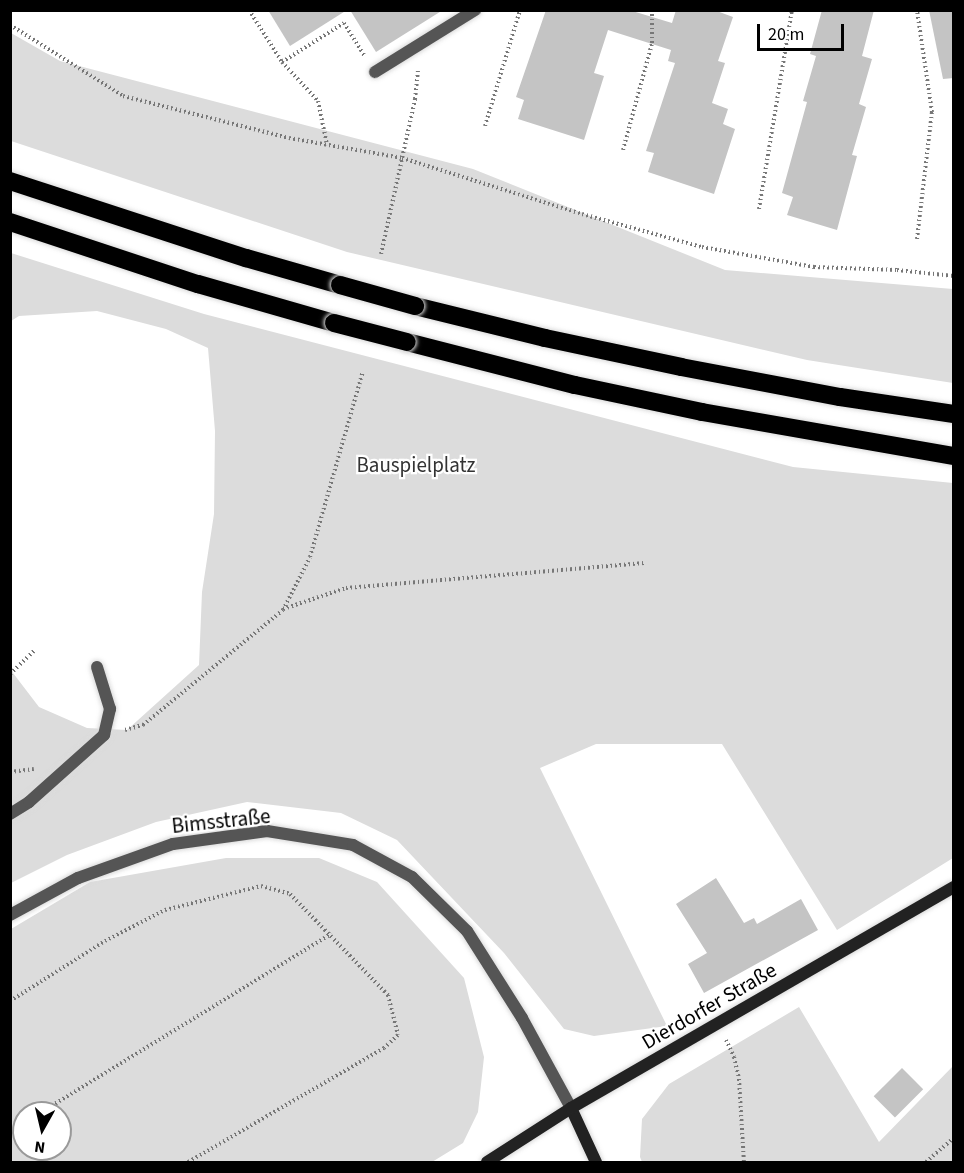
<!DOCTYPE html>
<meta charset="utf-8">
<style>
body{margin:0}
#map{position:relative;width:964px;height:1173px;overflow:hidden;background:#fff;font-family:"Source Sans 3",sans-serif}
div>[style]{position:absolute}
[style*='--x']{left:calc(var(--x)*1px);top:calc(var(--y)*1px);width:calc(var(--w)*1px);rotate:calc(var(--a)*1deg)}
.green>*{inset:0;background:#dcdcdc}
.building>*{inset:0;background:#c4c4c4;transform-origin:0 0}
.path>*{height:4px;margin-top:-2px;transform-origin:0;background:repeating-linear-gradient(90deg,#777 0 1.5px,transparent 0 4.5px)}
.roads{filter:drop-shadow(0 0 2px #dbdbdb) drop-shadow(0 0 2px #dbdbdb)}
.lane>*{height:12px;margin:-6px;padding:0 6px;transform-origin:6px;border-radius:6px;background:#555}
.street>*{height:12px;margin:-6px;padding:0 6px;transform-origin:6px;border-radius:6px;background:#555}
.secondary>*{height:12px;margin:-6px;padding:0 6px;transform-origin:6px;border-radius:6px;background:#222}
.highway>*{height:18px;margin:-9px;padding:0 9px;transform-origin:9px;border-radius:9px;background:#000}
.bridges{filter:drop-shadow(0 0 2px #dbdbdb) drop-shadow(0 0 2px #dbdbdb)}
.highway-bridge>*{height:18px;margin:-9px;padding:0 9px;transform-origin:9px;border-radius:9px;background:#000}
span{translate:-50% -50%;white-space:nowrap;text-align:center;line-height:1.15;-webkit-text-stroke:4.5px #fff;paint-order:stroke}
.park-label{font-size:21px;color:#333}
.street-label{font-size:21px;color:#000}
.frame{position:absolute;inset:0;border:12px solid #000;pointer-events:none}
.north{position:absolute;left:12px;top:1101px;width:60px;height:60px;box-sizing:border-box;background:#fff;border:2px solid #999;border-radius:50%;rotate:188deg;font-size:16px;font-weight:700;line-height:24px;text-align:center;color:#000}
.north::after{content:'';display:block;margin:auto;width:21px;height:27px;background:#000;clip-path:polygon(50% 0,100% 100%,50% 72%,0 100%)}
.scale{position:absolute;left:757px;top:24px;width:87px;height:27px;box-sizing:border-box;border:3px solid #000;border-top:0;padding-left:8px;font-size:18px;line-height:21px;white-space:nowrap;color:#000;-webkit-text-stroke:4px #fff;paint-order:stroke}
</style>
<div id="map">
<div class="green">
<i style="clip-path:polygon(11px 33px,60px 61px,473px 169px,725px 270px,953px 289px,953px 383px,807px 360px,347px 252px,11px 141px)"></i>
<i style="clip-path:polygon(11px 253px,204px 314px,793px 467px,953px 483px,953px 858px,837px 930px,722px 744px,596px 744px,540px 768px,667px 1026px,594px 1036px,564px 1029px,504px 953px,397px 840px,341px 813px,247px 802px,156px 822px,67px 855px,11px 883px,10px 657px,13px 673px,39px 707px,87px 728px,127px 730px,199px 665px,202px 592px,214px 514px,215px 431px,208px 348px,166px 329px,97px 311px,19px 316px,11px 321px)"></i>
<i style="clip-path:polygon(evenodd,226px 858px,319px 858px,377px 882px,464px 978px,484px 1057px,478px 1112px,463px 1143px,432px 1162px,11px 1162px,11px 929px,90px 882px,226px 858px,24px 1113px,60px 1113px,60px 1149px,24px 1149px,24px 1113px)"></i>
<i style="clip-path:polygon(799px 1007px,879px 1142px,953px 1066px,953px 1162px,642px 1162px,640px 1157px,642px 1119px,669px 1084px)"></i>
</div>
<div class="building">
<i style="clip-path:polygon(268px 10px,347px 10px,290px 46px)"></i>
<i style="clip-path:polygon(350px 10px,443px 10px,376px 52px)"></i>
<i style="clip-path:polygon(546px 10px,629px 10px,672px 23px,676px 10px,714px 10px,733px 17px,718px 61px,725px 63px,712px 103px,728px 109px,723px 124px,735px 129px,714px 194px,648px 172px,654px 153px,646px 151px,675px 63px,668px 61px,671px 50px,608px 30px,594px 73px,604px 76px,584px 140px,518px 119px,524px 100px,516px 97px)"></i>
<i style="clip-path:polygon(822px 10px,874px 10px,862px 56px,872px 59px,859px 104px,866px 107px,852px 155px,857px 156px,837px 230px,787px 215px,793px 197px,782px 193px,807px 102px,803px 101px,816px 56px,810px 54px)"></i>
<i style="clip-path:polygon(929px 10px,954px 10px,954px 78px,943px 79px)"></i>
<i style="clip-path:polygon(716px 878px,744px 923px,754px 918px,757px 924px,801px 899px,818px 930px,704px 993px,688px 964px,707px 953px,676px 904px)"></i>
<i style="left:902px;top:1068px;width:30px;height:40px;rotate:45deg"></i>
</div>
<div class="path">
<i style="--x:249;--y:10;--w:62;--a:57.6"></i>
<i style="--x:282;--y:62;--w:53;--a:47.3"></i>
<i style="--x:318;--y:101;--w:45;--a:78.4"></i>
<i style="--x:10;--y:25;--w:133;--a:32.1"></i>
<i style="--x:123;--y:96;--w:171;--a:14.2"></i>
<i style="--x:289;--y:138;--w:115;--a:10"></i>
<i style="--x:402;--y:158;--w:189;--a:17.3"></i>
<i style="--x:582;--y:214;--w:124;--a:15.4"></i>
<i style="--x:702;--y:247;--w:114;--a:10.1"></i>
<i style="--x:814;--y:267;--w:83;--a:2.1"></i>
<i style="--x:897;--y:270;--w:57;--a:6"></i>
<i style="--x:282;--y:62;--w:73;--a:-32.2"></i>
<i style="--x:344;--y:23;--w:38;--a:58"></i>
<i style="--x:485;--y:126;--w:121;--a:-73.2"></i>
<i style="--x:623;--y:150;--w:111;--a:-74.8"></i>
<i style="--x:652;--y:43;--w:33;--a:-90"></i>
<i style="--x:759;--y:209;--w:202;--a:-80.6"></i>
<i style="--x:917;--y:239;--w:128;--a:-83.3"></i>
<i style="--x:932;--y:112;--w:103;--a:-98.4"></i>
<i style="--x:381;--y:254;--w:159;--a:-77.6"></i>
<i style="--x:415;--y:99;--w:31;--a:-84"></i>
<i style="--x:283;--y:609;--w:66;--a:-18.4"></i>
<i style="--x:346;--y:588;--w:299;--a:-4.8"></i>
<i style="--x:10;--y:674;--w:35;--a:-44"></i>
<i style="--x:125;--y:730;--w:19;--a:-16"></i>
<i style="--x:143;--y:725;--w:181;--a:-39.4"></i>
<i style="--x:283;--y:610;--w:59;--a:-63"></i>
<i style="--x:310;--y:557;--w:193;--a:-74.1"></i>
<i style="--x:10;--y:772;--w:24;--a:-7"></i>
<i style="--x:10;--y:1001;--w:112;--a:-32.3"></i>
<i style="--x:105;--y:941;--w:68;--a:-27.3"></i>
<i style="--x:165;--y:910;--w:99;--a:-14"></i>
<i style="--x:261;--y:886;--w:30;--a:15"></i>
<i style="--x:290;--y:894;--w:141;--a:45.9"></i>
<i style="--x:388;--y:995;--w:41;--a:76"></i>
<i style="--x:398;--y:1035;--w:19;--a:137"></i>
<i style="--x:384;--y:1048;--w:227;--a:149.8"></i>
<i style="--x:726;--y:1040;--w:19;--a:65"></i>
<i style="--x:734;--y:1057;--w:23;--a:77"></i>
<i style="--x:739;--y:1079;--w:83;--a:86.6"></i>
<i style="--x:40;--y:1113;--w:342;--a:-31.6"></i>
<i style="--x:10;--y:1131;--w:16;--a:-30"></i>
<i style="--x:926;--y:1162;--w:37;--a:-41"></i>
</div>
<div class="roads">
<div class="lane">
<i style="--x:10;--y:814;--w:22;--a:-32"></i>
<i style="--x:29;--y:802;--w:101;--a:-41.8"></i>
<i style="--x:104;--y:735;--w:27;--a:-77"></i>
<i style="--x:110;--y:709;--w:44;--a:-107.2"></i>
</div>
<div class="street">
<i style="--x:375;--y:72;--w:118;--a:-31.8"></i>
<i style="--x:10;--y:915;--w:77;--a:-28.6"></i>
<i style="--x:78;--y:878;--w:101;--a:-19.7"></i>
<i style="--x:173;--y:844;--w:95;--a:-7.9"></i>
<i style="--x:267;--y:831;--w:87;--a:9.2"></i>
<i style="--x:353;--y:845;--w:67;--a:28.5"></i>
<i style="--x:412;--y:877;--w:77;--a:44.5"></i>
<i style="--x:467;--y:931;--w:103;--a:57.7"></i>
<i style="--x:522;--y:1018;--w:102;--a:61.4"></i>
</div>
<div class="secondary">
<i style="--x:571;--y:1108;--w:60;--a:65.2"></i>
<i style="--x:487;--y:1162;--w:100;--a:-32.7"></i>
<i style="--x:571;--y:1108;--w:442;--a:-30"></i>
</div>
<div class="highway">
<i style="--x:10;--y:181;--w:248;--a:18.1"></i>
<i style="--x:246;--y:258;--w:98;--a:16"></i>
<i style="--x:10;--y:222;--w:198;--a:18.3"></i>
<i style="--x:198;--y:284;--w:141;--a:16"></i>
<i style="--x:415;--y:306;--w:134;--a:13.8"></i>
<i style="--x:545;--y:338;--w:139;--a:12"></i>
<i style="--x:681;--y:367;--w:162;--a:10.7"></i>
<i style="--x:840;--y:397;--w:115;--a:8.5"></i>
<i style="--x:407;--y:342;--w:173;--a:14.4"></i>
<i style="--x:575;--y:385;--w:130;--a:12"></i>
<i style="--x:702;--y:412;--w:256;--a:9.9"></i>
</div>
</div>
<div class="bridges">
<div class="highway-bridge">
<i style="--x:340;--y:285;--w:78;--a:15.6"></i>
<i style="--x:334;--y:323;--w:75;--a:14.6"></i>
</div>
</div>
<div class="park-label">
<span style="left:416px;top:465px">Bauspielplatz</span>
</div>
<div class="street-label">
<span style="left:221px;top:821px;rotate:-6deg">Bimsstraße</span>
<span style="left:709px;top:1006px;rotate:-30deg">Dierdorfer Straße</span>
</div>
<div class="frame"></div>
<div class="north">N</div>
<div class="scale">20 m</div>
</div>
